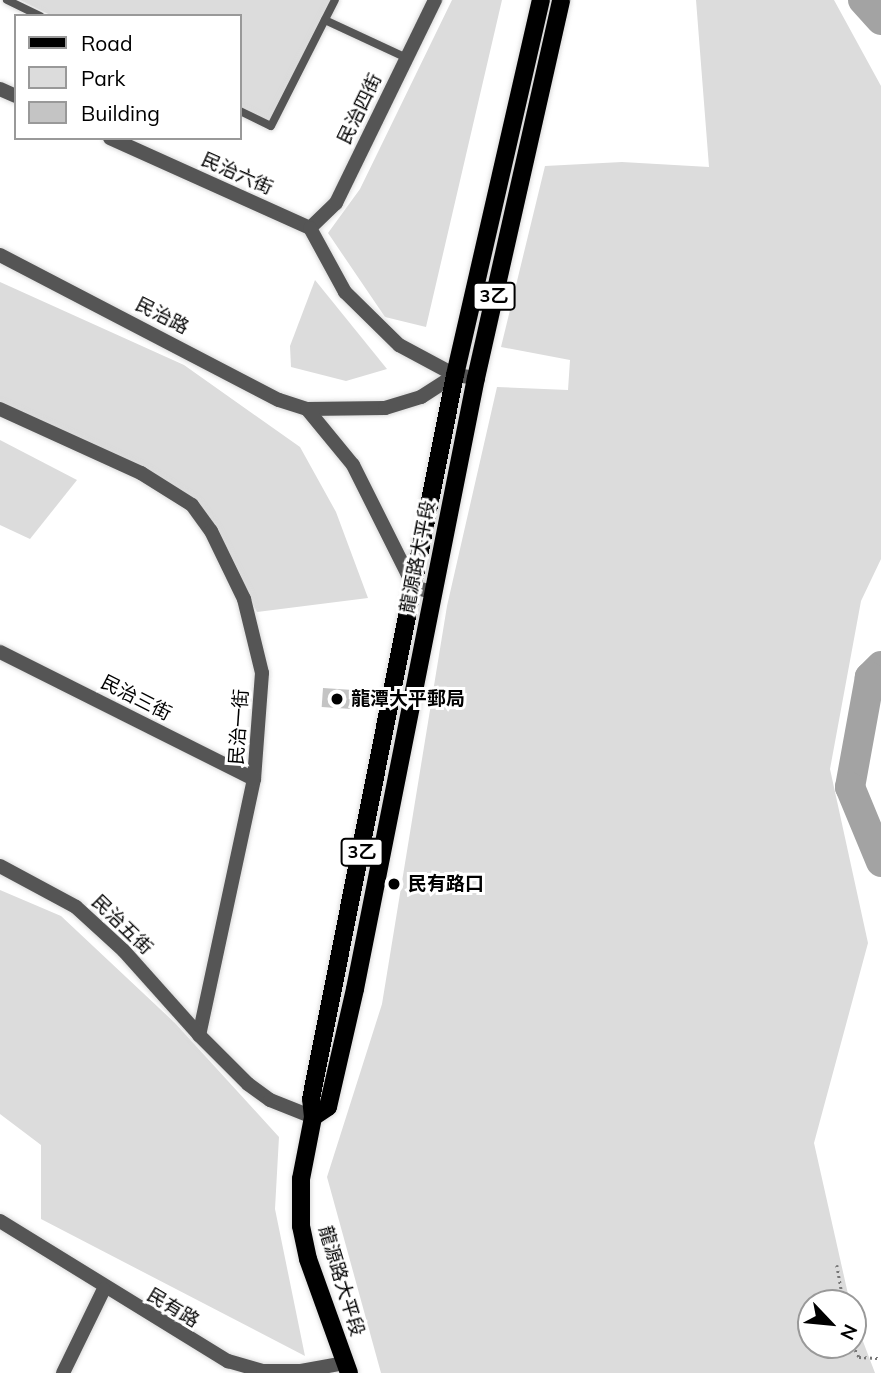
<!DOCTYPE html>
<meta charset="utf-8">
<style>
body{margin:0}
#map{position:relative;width:881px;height:1373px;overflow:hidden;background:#fff;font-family:Mulish,"Noto Sans TC",sans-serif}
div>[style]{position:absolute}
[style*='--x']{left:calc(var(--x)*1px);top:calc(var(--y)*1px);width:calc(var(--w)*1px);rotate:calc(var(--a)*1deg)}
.green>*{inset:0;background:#dcdcdc}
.river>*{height:30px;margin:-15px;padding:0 15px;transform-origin:15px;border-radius:15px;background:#a3a3a3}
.building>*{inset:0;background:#c4c4c4;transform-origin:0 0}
.path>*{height:2.5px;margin-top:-1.25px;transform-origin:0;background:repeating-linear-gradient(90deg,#777 0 2px,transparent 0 5.5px)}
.roads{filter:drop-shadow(0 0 2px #dbdbdb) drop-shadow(0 0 2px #dbdbdb)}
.lane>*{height:8px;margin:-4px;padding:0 4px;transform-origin:4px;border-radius:4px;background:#555}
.street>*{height:14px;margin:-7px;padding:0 7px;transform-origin:7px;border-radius:7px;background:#555}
.primary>*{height:18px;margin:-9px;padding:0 9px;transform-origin:9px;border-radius:9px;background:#000}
.dots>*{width:19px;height:19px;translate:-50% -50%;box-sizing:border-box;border:4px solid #fff;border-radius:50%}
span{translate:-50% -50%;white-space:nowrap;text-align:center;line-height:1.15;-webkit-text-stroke:6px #fff;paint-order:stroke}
.shield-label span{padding:2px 5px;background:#fff;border:2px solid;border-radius:5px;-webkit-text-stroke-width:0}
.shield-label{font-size:18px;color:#000;font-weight:700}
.street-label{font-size:19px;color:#000}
.poi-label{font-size:19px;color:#000;font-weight:700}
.left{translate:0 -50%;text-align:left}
.legend{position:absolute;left:14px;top:14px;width:228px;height:126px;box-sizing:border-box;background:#fff;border:2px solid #999;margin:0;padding:9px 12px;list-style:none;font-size:21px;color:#000}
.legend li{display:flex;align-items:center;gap:14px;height:35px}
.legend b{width:35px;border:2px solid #999}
.north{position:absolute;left:797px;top:1289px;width:70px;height:70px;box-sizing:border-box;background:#fff;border:2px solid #999;border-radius:50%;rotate:116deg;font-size:19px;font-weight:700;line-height:28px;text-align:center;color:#000}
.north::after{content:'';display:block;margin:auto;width:24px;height:32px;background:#000;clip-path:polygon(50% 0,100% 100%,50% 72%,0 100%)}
</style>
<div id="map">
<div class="green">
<i style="clip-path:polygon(20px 0,331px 0,270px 122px,240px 107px,240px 16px,52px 16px)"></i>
<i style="clip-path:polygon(452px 0,502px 0,426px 327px,385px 317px,328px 233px,360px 189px)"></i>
<i style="clip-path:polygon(696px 0,834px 0,881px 86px,881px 559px,861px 601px,830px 769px,868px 943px,814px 1143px,850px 1303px,811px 1303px,811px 1345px,853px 1345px,853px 1315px,875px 1373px,381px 1373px,327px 1177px,382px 1004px,447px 606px,497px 387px,568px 390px,570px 360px,501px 347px,545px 166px,622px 162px,709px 167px)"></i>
<i style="clip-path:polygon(315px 280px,387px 369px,346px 381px,291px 367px,290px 346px)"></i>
<i style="clip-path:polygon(0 282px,184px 365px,300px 447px,336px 512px,368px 598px,257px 612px,204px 514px,0 404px)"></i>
<i style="clip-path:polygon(0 440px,77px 480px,30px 539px,0 525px)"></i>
<i style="clip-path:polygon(0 890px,61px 916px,175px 1023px,279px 1137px,275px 1209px,305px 1356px,41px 1219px,41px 1145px,0 1114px)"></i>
</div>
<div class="river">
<i style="--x:863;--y:0;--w:27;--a:48"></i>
<i style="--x:881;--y:666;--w:16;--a:135"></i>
<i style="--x:870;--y:677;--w:112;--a:100.3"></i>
<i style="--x:850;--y:787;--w:81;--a:67.5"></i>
</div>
<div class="building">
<i style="left:323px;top:688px;width:30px;height:19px;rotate:4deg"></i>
</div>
<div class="path">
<i style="--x:837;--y:1265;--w:39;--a:80"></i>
<i style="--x:853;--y:1345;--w:13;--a:63"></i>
<i style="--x:859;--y:1357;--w:22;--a:3"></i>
</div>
<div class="roads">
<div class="lane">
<i style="--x:7;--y:0;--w:37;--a:26"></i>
<i style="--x:325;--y:20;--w:90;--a:24.9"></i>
<i style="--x:240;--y:111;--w:34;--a:26"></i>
<i style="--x:271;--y:126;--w:141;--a:-63.1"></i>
</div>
<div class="street">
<i style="--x:0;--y:89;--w:17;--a:24"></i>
<i style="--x:110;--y:138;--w:219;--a:24.2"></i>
<i style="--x:310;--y:228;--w:36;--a:-44"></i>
<i style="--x:336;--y:203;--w:226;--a:-64"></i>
<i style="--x:310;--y:228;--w:73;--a:61.3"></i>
<i style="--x:345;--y:292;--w:76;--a:44.5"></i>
<i style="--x:399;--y:345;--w:64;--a:28.2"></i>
<i style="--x:0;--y:255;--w:314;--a:27.5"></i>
<i style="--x:279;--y:400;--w:29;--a:18"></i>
<i style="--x:307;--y:409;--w:78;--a:-0.7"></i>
<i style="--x:385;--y:408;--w:38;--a:-17"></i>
<i style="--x:421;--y:397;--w:40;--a:-32.9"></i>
<i style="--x:455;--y:375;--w:21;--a:8"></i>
<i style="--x:0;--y:409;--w:155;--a:24.4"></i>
<i style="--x:141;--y:473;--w:60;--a:32.1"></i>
<i style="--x:192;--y:505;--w:32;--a:54"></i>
<i style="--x:211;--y:531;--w:76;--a:64.1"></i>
<i style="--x:244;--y:599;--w:76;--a:76.3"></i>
<i style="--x:262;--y:673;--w:106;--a:94.3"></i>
<i style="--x:254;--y:779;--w:262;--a:102.1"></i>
<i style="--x:199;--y:1035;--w:69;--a:45"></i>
<i style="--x:248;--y:1084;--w:27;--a:36"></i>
<i style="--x:270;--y:1100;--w:46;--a:21.6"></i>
<i style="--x:307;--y:409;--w:72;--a:50.6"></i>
<i style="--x:353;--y:465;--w:136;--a:63.4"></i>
<i style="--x:414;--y:587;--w:19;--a:16"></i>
<i style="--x:0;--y:652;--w:284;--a:26.6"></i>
<i style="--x:0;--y:866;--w:86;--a:28.3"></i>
<i style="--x:76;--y:907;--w:65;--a:42.5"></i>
<i style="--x:124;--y:951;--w:113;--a:48.2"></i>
<i style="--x:0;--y:1221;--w:268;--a:31.6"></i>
<i style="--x:228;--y:1361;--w:36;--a:16"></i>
<i style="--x:263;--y:1371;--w:38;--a:0"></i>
<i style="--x:301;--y:1371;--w:45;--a:-10.3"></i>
<i style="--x:63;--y:1373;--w:93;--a:-64"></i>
</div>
<div class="primary">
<i style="--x:313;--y:1117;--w:18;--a:-34"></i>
<i style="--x:328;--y:1107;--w:121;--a:-77.1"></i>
<i style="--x:355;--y:989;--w:623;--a:-78.8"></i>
<i style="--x:476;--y:378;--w:387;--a:-77.3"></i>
<i style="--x:349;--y:1373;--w:121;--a:-109.8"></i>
<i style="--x:308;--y:1259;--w:34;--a:-102"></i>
<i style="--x:301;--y:1226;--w:47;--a:-90"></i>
<i style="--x:301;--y:1179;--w:63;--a:-79"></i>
<i style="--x:313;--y:1117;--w:18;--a:-96"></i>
<i style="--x:311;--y:1099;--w:738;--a:-78.75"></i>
<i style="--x:455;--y:375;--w:385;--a:-77.1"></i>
</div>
</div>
<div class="dots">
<i style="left:337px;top:699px;background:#000"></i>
<i style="left:394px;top:884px;background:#000"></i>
</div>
<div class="shield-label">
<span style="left:494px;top:296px">3乙</span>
<span style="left:362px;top:852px">3乙</span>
</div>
<div class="street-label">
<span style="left:360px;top:109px;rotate:-64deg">民治四街</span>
<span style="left:237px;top:174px;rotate:24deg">民治六街</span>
<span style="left:162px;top:316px;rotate:27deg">民治路</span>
<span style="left:418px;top:557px;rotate:-79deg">龍源路大平段</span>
<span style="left:136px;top:698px;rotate:27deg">民治三街</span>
<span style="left:239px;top:727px;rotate:-86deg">民治一街</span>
<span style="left:122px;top:925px;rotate:44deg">民治五街</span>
<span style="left:341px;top:1281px;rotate:73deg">龍源路大平段</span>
<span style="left:173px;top:1308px;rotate:31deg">民有路</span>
</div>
<div class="poi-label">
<span class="left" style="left:351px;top:699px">龍潭大平郵局</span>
<span class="left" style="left:408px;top:884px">民有路口</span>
</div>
<ul class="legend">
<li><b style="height:9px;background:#000"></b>Road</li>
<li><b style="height:19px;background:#dcdcdc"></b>Park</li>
<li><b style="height:19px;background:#c4c4c4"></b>Building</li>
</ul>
<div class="north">N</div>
</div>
